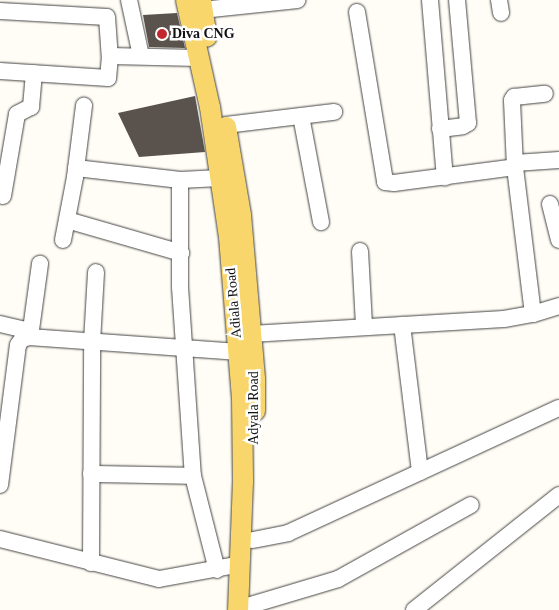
<!DOCTYPE html>
<style>
body{margin:0}
#map{position:relative;width:559px;height:610px;overflow:hidden;background:#fffdf5;font-family:Georgia,serif}
div>[style]{position:absolute}
[style*='--x']{left:calc(var(--x)*1px);top:calc(var(--y)*1px);width:calc(var(--w)*1px);rotate:calc(var(--a)*1deg)}
.building>*{inset:0;background:#5a524d}
.roads{filter:drop-shadow(0 0 1px #444) drop-shadow(0 0 1px #444)}
.minor>*{height:16px;margin:-8px;padding:0 8px;transform-origin:8px;border-radius:8px;background:#fff}
.major>*{height:20px;margin:-10px;padding:0 10px;transform-origin:10px;border-radius:10px;background:#f9d66b}
.dots>*{width:14px;height:14px;translate:-50% -50%;box-sizing:border-box;border:2px solid #fff;border-radius:50%}
span{translate:-50% -50%;white-space:nowrap;text-align:center;line-height:1.15;-webkit-text-stroke:5px #fff;paint-order:stroke}
.poi-label{font-size:14px;color:#111;font-weight:700}
.left{translate:0 -50%;text-align:left}
.street-label{font-size:14px;color:#111}
</style>
<div id="map">
<div class="building">
<i style="clip-path:polygon(177px 13px,185px 48px,149px 47px,143px 15px)"></i>
<i style="clip-path:polygon(195px 96px,205px 152px,139px 157px,118px 113px)"></i>
</div>
<div class="roads">
<div class="minor">
<i style="--x:129;--y:0;--w:57;--a:77.9"></i>
<i style="--x:430;--y:0;--w:178;--a:85.2"></i>
<i style="--x:499;--y:0;--w:13;--a:81"></i>
<i style="--x:202;--y:10;--w:96;--a:-6"></i>
<i style="--x:0;--y:11;--w:107;--a:3.2"></i>
<i style="--x:107;--y:17;--w:39;--a:86"></i>
<i style="--x:110;--y:56;--w:22;--a:95"></i>
<i style="--x:108;--y:78;--w:108;--a:-176.3"></i>
<i style="--x:357;--y:12;--w:172;--a:80.6"></i>
<i style="--x:385;--y:182;--w:9;--a:6"></i>
<i style="--x:394;--y:183;--w:122;--a:-7.5"></i>
<i style="--x:110;--y:56;--w:88;--a:1.3"></i>
<i style="--x:301;--y:116;--w:108;--a:79.3"></i>
<i style="--x:226;--y:125;--w:109;--a:-6.9"></i>
<i style="--x:440;--y:129;--w:23;--a:-7"></i>
<i style="--x:463;--y:126;--w:6;--a:-31"></i>
<i style="--x:468;--y:123;--w:123;--a:-95.1"></i>
<i style="--x:515;--y:163;--w:44;--a:-3.9"></i>
<i style="--x:76;--y:168;--w:105;--a:6.6"></i>
<i style="--x:180;--y:180;--w:40;--a:-2.9"></i>
<i style="--x:180;--y:180;--w:107;--a:90"></i>
<i style="--x:180;--y:287;--w:189;--a:86.1"></i>
<i style="--x:193;--y:476;--w:97;--a:75.7"></i>
<i style="--x:3;--y:196;--w:83;--a:-80.3"></i>
<i style="--x:17;--y:114;--w:16;--a:-27"></i>
<i style="--x:31;--y:107;--w:34;--a:-85"></i>
<i style="--x:550;--y:204;--w:37;--a:76"></i>
<i style="--x:67;--y:220;--w:119;--a:16.1"></i>
<i style="--x:63;--y:240;--w:64;--a:-79.2"></i>
<i style="--x:75;--y:177;--w:72;--a:-82.8"></i>
<i style="--x:360;--y:251;--w:75;--a:86.9"></i>
<i style="--x:533;--y:314;--w:148;--a:-97"></i>
<i style="--x:515;--y:167;--w:67;--a:-92.6"></i>
<i style="--x:512;--y:100;--w:4;--a:-56"></i>
<i style="--x:514;--y:97;--w:31;--a:-6"></i>
<i style="--x:0;--y:324;--w:32;--a:13"></i>
<i style="--x:402;--y:325;--w:148;--a:83"></i>
<i style="--x:251;--y:334;--w:253;--a:-3.4"></i>
<i style="--x:504;--y:319;--w:29;--a:-10"></i>
<i style="--x:533;--y:314;--w:27;--a:-17"></i>
<i style="--x:30;--y:337;--w:74;--a:-82.2"></i>
<i style="--x:91;--y:474;--w:102;--a:1.1"></i>
<i style="--x:0;--y:485;--w:141;--a:-82.7"></i>
<i style="--x:18;--y:345;--w:7;--a:-56"></i>
<i style="--x:22;--y:339;--w:8;--a:-14"></i>
<i style="--x:30;--y:337;--w:209;--a:4.1"></i>
<i style="--x:0;--y:539;--w:164;--a:14.1"></i>
<i style="--x:159;--y:579;--w:83;--a:-10.4"></i>
<i style="--x:253;--y:540;--w:36;--a:-11"></i>
<i style="--x:288;--y:533;--w:298;--a:-24.8"></i>
<i style="--x:91;--y:563;--w:221;--a:-89.7"></i>
<i style="--x:92;--y:342;--w:70;--a:-86.7"></i>
<i style="--x:251;--y:605;--w:91;--a:-16.6"></i>
<i style="--x:338;--y:579;--w:152;--a:-29.1"></i>
<i style="--x:414;--y:610;--w:185;--a:-38.4"></i>
</div>
<div class="major">
<i style="--x:186;--y:0;--w:110;--a:77.4"></i>
<i style="--x:210;--y:107;--w:131;--a:81.7"></i>
<i style="--x:229;--y:237;--w:161;--a:85.4"></i>
<i style="--x:242;--y:397;--w:84;--a:89.3"></i>
<i style="--x:243;--y:481;--w:129;--a:92.2"></i>
<i style="--x:201;--y:0;--w:37;--a:81"></i>
<i style="--x:226;--y:127;--w:89;--a:80.3"></i>
<i style="--x:241;--y:215;--w:165;--a:85.1"></i>
<i style="--x:255;--y:379;--w:32;--a:90"></i>
</div>
</div>
<div class="dots">
<i style="left:162px;top:34px;background:#c4262e"></i>
</div>
<div class="poi-label">
<span class="left" style="left:172px;top:34px">Diva CNG</span>
</div>
<div class="street-label">
<span style="left:234px;top:303px;rotate:-95deg">Adiala Road</span>
<span style="left:254px;top:408px;rotate:-90deg">Adyala Road</span>
</div>
</div>
